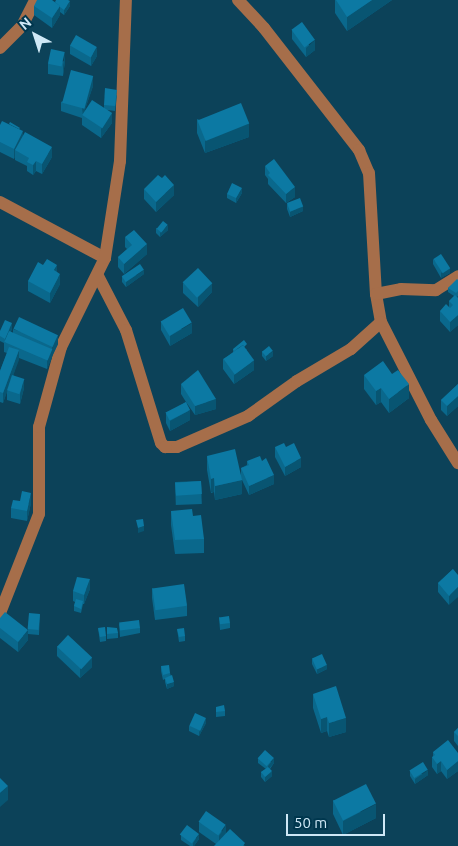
<!DOCTYPE html>
<style>
body{margin:0}
#map{position:relative;width:458px;height:846px;overflow:hidden;background:#0c4259;font-family:Ubuntu,sans-serif}
div>[style]{position:absolute}
[style*='--x']{left:calc(var(--x)*1px);top:calc(var(--y)*1px);width:calc(var(--w)*1px);rotate:calc(var(--a)*1deg)}
.minor>*{height:12px;margin:-6px;padding:0 6px;transform-origin:6px;border-radius:6px;background:#a66e4a}
.wall>*{inset:0;background:#0a688c;transform-origin:0 0}
.shaded-wall>*{inset:0;background:#085572;transform-origin:0 0}
.building>*{inset:0;background:#0c79a3;transform-origin:0 0}
span{translate:-50% -50%;white-space:nowrap;text-align:center;line-height:1.15;-webkit-text-stroke:4px #00374e;paint-order:stroke}
.north{position:absolute;left:10px;top:10px;width:50px;height:50px;-webkit-text-stroke:4px #00374e;paint-order:stroke;rotate:320deg;font-size:14px;font-weight:700;line-height:20px;text-align:center;color:#cfe8f6}
.north::after{content:'';display:block;margin:auto;width:18px;height:22px;background:#cfe8f6;clip-path:polygon(50% 0,100% 100%,50% 72%,0 100%)}
.scale{position:absolute;left:286px;top:814px;width:99px;height:22px;box-sizing:border-box;border:2px solid #cfe8f6;border-top:0;padding-left:6px;font-size:15px;line-height:18px;white-space:nowrap;color:#cfe8f6;-webkit-text-stroke:4px #00374e;paint-order:stroke}
</style>
<div id="map">
<div class="minor">
<i style="--x:238;--y:0;--w:38;--a:47"></i>
<i style="--x:264;--y:28;--w:155;--a:52.1"></i>
<i style="--x:359;--y:150;--w:25;--a:67"></i>
<i style="--x:369;--y:173;--w:121;--a:86.7"></i>
<i style="--x:376;--y:294;--w:28;--a:80"></i>
<i style="--x:381;--y:322;--w:110;--a:63"></i>
<i style="--x:431;--y:420;--w:51;--a:57.9"></i>
<i style="--x:0;--y:48;--w:31;--a:-45"></i>
<i style="--x:22;--y:26;--w:29;--a:-63"></i>
<i style="--x:0;--y:202;--w:119;--a:28.1"></i>
<i style="--x:98;--y:276;--w:61;--a:62.6"></i>
<i style="--x:126;--y:330;--w:118;--a:72.8"></i>
<i style="--x:161;--y:443;--w:6;--a:45"></i>
<i style="--x:165;--y:447;--w:12;--a:0"></i>
<i style="--x:177;--y:447;--w:77;--a:-23.6"></i>
<i style="--x:248;--y:416;--w:60;--a:-35.5"></i>
<i style="--x:297;--y:381;--w:63;--a:-30.7"></i>
<i style="--x:351;--y:349;--w:40;--a:-42"></i>
<i style="--x:376;--y:294;--w:25;--a:-11"></i>
<i style="--x:401;--y:289;--w:35;--a:2"></i>
<i style="--x:436;--y:290;--w:26;--a:-32"></i>
<i style="--x:0;--y:613;--w:106;--a:-68.5"></i>
<i style="--x:39;--y:514;--w:87;--a:-90"></i>
<i style="--x:39;--y:427;--w:83;--a:-74.6"></i>
<i style="--x:61;--y:347;--w:99;--a:-63.7"></i>
<i style="--x:105;--y:258;--w:98;--a:-81.2"></i>
<i style="--x:120;--y:161;--w:161;--a:-87.9"></i>
</div>
<div class="wall">
<i style="clip-path:polygon(335px 0,392px 0,347px 31px,335px 13px)"></i>
<i style="clip-path:polygon(55px 2px,70px 6px,64px 15px,60px 12px,60px 15px,52px 28px,34px 15px,34px 6px)"></i>
<i style="clip-path:polygon(292px 30px,315px 50px,306px 57px,292px 39px)"></i>
<i style="clip-path:polygon(70px 45px,97px 56px,91px 66px,70px 54px)"></i>
<i style="clip-path:polygon(65px 61px,63px 76px,48px 74px,48px 64px)"></i>
<i style="clip-path:polygon(93px 86px,84px 112px,104px 108px,104px 105px,117px 95px,115px 111px,107px 110px,112px 123px,101px 138px,82px 125px,82px 118px,61px 111px,61px 102px)"></i>
<i style="clip-path:polygon(197px 119px,249px 137px,205px 153px,197px 133px)"></i>
<i style="clip-path:polygon(0 125px,20px 130px,23px 137px,52px 157px,42px 174px,36px 171px,33px 175px,27px 171px,27px 166px,15px 160px,15px 156px,14px 159px,0 152px)"></i>
<i style="clip-path:polygon(265px 166px,295px 197px,286px 203px,268px 184px,268px 179px,265px 175px)"></i>
<i style="clip-path:polygon(144px 189px,174px 195px,156px 212px,144px 199px)"></i>
<i style="clip-path:polygon(242px 193px,236px 203px,227px 198px,227px 194px)"></i>
<i style="clip-path:polygon(287px 204px,303px 211px,290px 217px,287px 209px)"></i>
<i style="clip-path:polygon(156px 228px,168px 230px,160px 237px,156px 233px)"></i>
<i style="clip-path:polygon(125px 237px,147px 254px,124px 274px,118px 267px,118px 257px,127px 249px,125px 247px)"></i>
<i style="clip-path:polygon(433px 259px,450px 273px,441px 278px,433px 264px)"></i>
<i style="clip-path:polygon(57px 272px,60px 284px,50px 303px,28px 291px,28px 281px)"></i>
<i style="clip-path:polygon(144px 274px,126px 287px,122px 282px,122px 277px)"></i>
<i style="clip-path:polygon(458px 280px,458px 296px,457px 297px,458px 298px,458px 325px,450px 332px,440px 321px,440px 311px,449px 307px,449px 301px,454px 296px,448px 292px,448px 288px)"></i>
<i style="clip-path:polygon(183px 283px,212px 292px,198px 307px,183px 293px)"></i>
<i style="clip-path:polygon(161px 321px,192px 333px,170px 346px,161px 330px)"></i>
<i style="clip-path:polygon(12px 328px,11px 332px,13px 333px,13px 329px,58px 344px,52px 356px,47px 369px,19px 358px,13px 375px,24px 388px,20px 404px,7px 400px,7px 391px,3px 403px,0 402px,0 371px,7px 353px,4px 352px,4px 343px,0 341px,0 331px)"></i>
<i style="clip-path:polygon(233px 349px,247px 349px,246px 350px,254px 370px,234px 384px,223px 369px,223px 359px,233px 353px)"></i>
<i style="clip-path:polygon(262px 351px,273px 356px,266px 361px,262px 356px)"></i>
<i style="clip-path:polygon(364px 375px,409px 398px,389px 413px,381px 402px,376px 405px,364px 389px)"></i>
<i style="clip-path:polygon(181px 384px,216px 409px,195px 415px,186px 402px,190px 420px,170px 431px,166px 423px,166px 414px,186px 402px,181px 394px)"></i>
<i style="clip-path:polygon(458px 384px,458px 406px,447px 416px,441px 410px,441px 400px)"></i>
<i style="clip-path:polygon(275px 447px,286px 447px,301px 467px,285px 476px,275px 457px)"></i>
<i style="clip-path:polygon(207px 456px,241px 475px,241px 468px,247px 465px,247px 461px,274px 484px,249px 495px,242px 480px,242px 494px,215px 500px,214px 492px,211px 493px,207px 470px)"></i>
<i style="left:201px;top:481px;width:23px;height:26px;rotate:88deg"></i>
<i style="clip-path:polygon(31px 503px,27px 521px,11px 518px,11px 508px)"></i>
<i style="clip-path:polygon(171px 511px,193px 516px,204px 539px,204px 553px,175px 554px,171px 525px)"></i>
<i style="clip-path:polygon(453px 569px,449px 605px,438px 592px,438px 583px)"></i>
<i style="clip-path:polygon(152px 588px,187px 606px,187px 616px,155px 620px,152px 598px)"></i>
<i style="clip-path:polygon(90px 589px,84px 604px,83px 604px,81px 613px,74px 611px,74px 606px,75px 602px,73px 601px,73px 591px)"></i>
<i style="clip-path:polygon(40px 614px,39px 635px,28px 634px,28px 629px)"></i>
<i style="clip-path:polygon(219px 617px,230px 623px,230px 628px,220px 630px)"></i>
<i style="clip-path:polygon(0 618px,28px 640px,18px 652px,0 638px)"></i>
<i style="clip-path:polygon(119px 624px,140px 628px,140px 633px,120px 637px)"></i>
<i style="clip-path:polygon(107px 627px,118px 633px,118px 638px,107px 639px)"></i>
<i style="clip-path:polygon(98px 628px,106px 636px,106px 641px,100px 642px)"></i>
<i style="clip-path:polygon(177px 629px,185px 636px,185px 641px,179px 642px)"></i>
<i style="clip-path:polygon(57px 646px,92px 667px,80px 678px,57px 656px)"></i>
<i style="clip-path:polygon(312px 659px,327px 669px,317px 674px,312px 664px)"></i>
<i style="clip-path:polygon(161px 666px,170px 673px,174px 686px,167px 689px,165px 682px,165px 679px,163px 680px,161px 671px)"></i>
<i style="clip-path:polygon(313px 694px,346px 732px,329px 737px,327px 731px,321px 733px,313px 708px)"></i>
<i style="clip-path:polygon(216px 707px,225px 711px,225px 716px,216px 717px)"></i>
<i style="clip-path:polygon(206px 723px,199px 736px,189px 731px,189px 726px)"></i>
<i style="clip-path:polygon(458px 728px,458px 746px,454px 741px,454px 732px)"></i>
<i style="clip-path:polygon(433px 752px,458px 753px,458px 771px,447px 779px,441px 771px,437px 774px,432px 767px,432px 757px,433px 757px)"></i>
<i style="clip-path:polygon(258px 758px,274px 763px,270px 769px,272px 776px,265px 782px,261px 777px,261px 772px,266px 769px,258px 763px)"></i>
<i style="clip-path:polygon(410px 771px,428px 775px,415px 784px,410px 776px)"></i>
<i style="clip-path:polygon(333px 800px,376px 818px,343px 835px,333px 814px)"></i>
<i style="clip-path:polygon(199px 822px,226px 833px,245px 846px,216px 844px,199px 832px)"></i>
<i style="clip-path:polygon(181px 835px,199px 839px,194px 846px,190px 846px,181px 840px)"></i>
</div>
<div class="shaded-wall">
<i style="clip-path:polygon(372px 0,392px 0,347px 31px,347px 17px)"></i>
<i style="clip-path:polygon(70px 1px,70px 6px,64px 15px,64px 10px)"></i>
<i style="clip-path:polygon(60px 6px,60px 15px,52px 28px,52px 18px)"></i>
<i style="clip-path:polygon(315px 40px,315px 50px,306px 57px,306px 48px)"></i>
<i style="clip-path:polygon(97px 47px,97px 56px,91px 66px,91px 57px)"></i>
<i style="clip-path:polygon(65px 52px,65px 61px,63px 76px,63px 66px)"></i>
<i style="clip-path:polygon(93px 76px,93px 86px,83px 116px,82px 108px)"></i>
<i style="clip-path:polygon(112px 113px,112px 123px,101px 138px,101px 129px)"></i>
<i style="clip-path:polygon(249px 123px,249px 137px,205px 153px,205px 139px)"></i>
<i style="clip-path:polygon(23px 131px,23px 141px,15px 150px,15px 156px,14px 159px,14px 149px)"></i>
<i style="clip-path:polygon(52px 147px,52px 157px,42px 174px,42px 164px)"></i>
<i style="clip-path:polygon(36px 161px,36px 171px,33px 175px,33px 165px)"></i>
<i style="clip-path:polygon(174px 185px,174px 195px,156px 212px,156px 202px)"></i>
<i style="clip-path:polygon(295px 187px,295px 197px,286px 203px,286px 194px)"></i>
<i style="clip-path:polygon(242px 188px,242px 193px,236px 203px,236px 198px)"></i>
<i style="clip-path:polygon(303px 206px,303px 211px,290px 217px,290px 212px)"></i>
<i style="clip-path:polygon(168px 225px,168px 230px,160px 237px,160px 233px)"></i>
<i style="clip-path:polygon(147px 244px,147px 254px,124px 274px,124px 264px)"></i>
<i style="clip-path:polygon(57px 265px,57px 274px,54px 270px)"></i>
<i style="clip-path:polygon(450px 268px,450px 273px,441px 278px,441px 273px)"></i>
<i style="clip-path:polygon(144px 270px,144px 274px,126px 287px,126px 282px)"></i>
<i style="clip-path:polygon(60px 274px,60px 284px,50px 303px,50px 293px)"></i>
<i style="clip-path:polygon(212px 283px,212px 292px,198px 307px,198px 297px)"></i>
<i style="clip-path:polygon(458px 315px,458px 325px,450px 332px,450px 322px)"></i>
<i style="clip-path:polygon(12px 323px,12px 328px,5px 343px,5px 339px)"></i>
<i style="clip-path:polygon(192px 323px,192px 333px,170px 346px,170px 336px)"></i>
<i style="clip-path:polygon(58px 335px,58px 344px,52px 357px,52px 347px)"></i>
<i style="clip-path:polygon(52px 349px,52px 358px,47px 369px,47px 360px)"></i>
<i style="clip-path:polygon(19px 350px,19px 360px,3px 403px,3px 393px)"></i>
<i style="clip-path:polygon(273px 351px,273px 356px,266px 361px,266px 356px)"></i>
<i style="clip-path:polygon(254px 360px,254px 370px,234px 384px,234px 375px)"></i>
<i style="clip-path:polygon(24px 379px,24px 388px,20px 404px,20px 394px)"></i>
<i style="clip-path:polygon(409px 384px,409px 398px,389px 413px,389px 399px)"></i>
<i style="clip-path:polygon(381px 388px,381px 402px,376px 405px,376px 391px)"></i>
<i style="clip-path:polygon(458px 396px,458px 406px,447px 416px,447px 406px)"></i>
<i style="clip-path:polygon(216px 399px,216px 409px,195px 415px,195px 406px)"></i>
<i style="clip-path:polygon(190px 410px,190px 420px,170px 431px,170px 421px)"></i>
<i style="clip-path:polygon(301px 458px,301px 467px,285px 476px,285px 467px)"></i>
<i style="clip-path:polygon(274px 475px,274px 484px,249px 495px,249px 486px)"></i>
<i style="left:214px;top:478px;width:14px;height:3px;rotate:90deg"></i>
<i style="clip-path:polygon(242px 480px,242px 494px,215px 500px,215px 486px)"></i>
<i style="clip-path:polygon(31px 493px,31px 503px,27px 521px,27px 511px)"></i>
<i style="clip-path:polygon(144px 526px,144px 531px,138px 533px,138px 528px)"></i>
<i style="clip-path:polygon(90px 579px,90px 589px,84px 604px,84px 595px)"></i>
<i style="clip-path:polygon(458px 587px,458px 597px,449px 605px,449px 596px)"></i>
<i style="clip-path:polygon(28px 630px,28px 640px,18px 652px,18px 642px)"></i>
<i style="clip-path:polygon(92px 657px,92px 667px,80px 678px,80px 669px)"></i>
<i style="clip-path:polygon(327px 665px,327px 669px,317px 674px,317px 669px)"></i>
<i style="clip-path:polygon(174px 682px,174px 686px,167px 689px,167px 684px)"></i>
<i style="clip-path:polygon(327px 717px,327px 731px,321px 733px,321px 719px)"></i>
<i style="clip-path:polygon(206px 718px,206px 723px,199px 736px,199px 732px)"></i>
<i style="clip-path:polygon(346px 718px,346px 732px,329px 737px,329px 723px)"></i>
<i style="clip-path:polygon(274px 758px,274px 763px,268px 770px,268px 766px)"></i>
<i style="clip-path:polygon(441px 761px,441px 771px,437px 774px,437px 764px)"></i>
<i style="clip-path:polygon(458px 761px,458px 771px,447px 779px,447px 770px)"></i>
<i style="clip-path:polygon(428px 770px,428px 775px,415px 784px,415px 779px)"></i>
<i style="clip-path:polygon(272px 771px,272px 776px,265px 782px,265px 777px)"></i>
<i style="clip-path:polygon(8px 786px,8px 800px,0 807px,0 793px)"></i>
<i style="clip-path:polygon(376px 804px,376px 818px,343px 835px,343px 821px)"></i>
<i style="clip-path:polygon(226px 825px,226px 834px,219px 845px,219px 836px)"></i>
<i style="clip-path:polygon(199px 834px,199px 839px,194px 846px,193px 846px,193px 843px)"></i>
</div>
<div class="building">
<i style="clip-path:polygon(37px 0,52px 0,60px 6px,52px 18px,34px 6px)"></i>
<i style="clip-path:polygon(56px 0,68px 0,70px 1px,64px 10px,60px 7px,60px 6px,55px 2px)"></i>
<i style="clip-path:polygon(336px 0,372px 0,347px 17px)"></i>
<i style="left:302px;top:22px;width:22px;height:13px;rotate:54deg"></i>
<i style="left:76px;top:35px;width:24px;height:12px;rotate:30deg"></i>
<i style="left:51px;top:49px;width:14px;height:15px;rotate:12deg"></i>
<i style="left:71px;top:70px;width:23px;height:34px;rotate:15deg"></i>
<i style="clip-path:polygon(105px 88px,117px 90px,115px 106px,104px 105px)"></i>
<i style="left:92px;top:100px;width:24px;height:18px;rotate:33deg"></i>
<i style="left:241px;top:103px;width:22px;height:47px;rotate:68deg"></i>
<i style="clip-path:polygon(2px 121px,23px 131px,14px 149px,0 142px,0 125px)"></i>
<i style="clip-path:polygon(10px 122px,20px 128px,19px 129px,9px 124px)"></i>
<i style="clip-path:polygon(25px 132px,52px 147px,42px 164px,36px 161px,33px 165px,27px 162px,29px 158px,15px 150px)"></i>
<i style="clip-path:polygon(274px 159px,295px 187px,286px 194px,268px 175px,270px 173px,265px 166px)"></i>
<i style="clip-path:polygon(158px 175px,162px 178px,165px 175px,174px 185px,156px 202px,144px 189px)"></i>
<i style="clip-path:polygon(232px 183px,242px 188px,236px 198px,227px 194px)"></i>
<i style="left:300px;top:198px;width:9px;height:14px;rotate:69deg"></i>
<i style="left:163px;top:221px;width:6px;height:10px;rotate:39deg"></i>
<i style="clip-path:polygon(134px 230px,147px 244px,124px 264px,118px 257px,132px 245px,125px 237px)"></i>
<i style="left:441px;top:254px;width:17px;height:9px;rotate:57deg"></i>
<i style="clip-path:polygon(47px 259px,57px 265px,54px 270px,60px 274px,50px 293px,28px 281px,38px 262px,43px 265px)"></i>
<i style="left:140px;top:264px;width:7px;height:22px;rotate:56deg"></i>
<i style="left:198px;top:268px;width:21px;height:21px;rotate:47deg"></i>
<i style="clip-path:polygon(457px 279px,458px 280px,458px 291px,456px 293px,448px 288px)"></i>
<i style="clip-path:polygon(455px 295px,458px 298px,458px 315px,450px 322px,440px 311px,446px 304px,450px 308px,453px 305px,449px 301px)"></i>
<i style="left:183px;top:308px;width:17px;height:26px;rotate:59deg"></i>
<i style="left:19px;top:317px;width:43px;height:13px;rotate:25deg"></i>
<i style="clip-path:polygon(5px 320px,12px 323px,5px 339px,0 336px,0 331px)"></i>
<i style="left:9px;top:331px;width:47px;height:12px;rotate:23deg"></i>
<i style="clip-path:polygon(244px 340px,247px 344px,244px 347px,243px 345px,234px 351px,233px 349px)"></i>
<i style="left:243px;top:345px;width:19px;height:24px;rotate:54deg"></i>
<i style="left:269px;top:346px;width:6px;height:9px;rotate:51deg"></i>
<i style="clip-path:polygon(9px 347px,19px 350px,3px 393px,0 392px,0 371px)"></i>
<i style="clip-path:polygon(383px 361px,392px 374px,398px 370px,409px 384px,389px 399px,381px 388px,376px 391px,364px 375px)"></i>
<i style="clip-path:polygon(198px 370px,216px 399px,195px 406px,181px 384px)"></i>
<i style="left:12px;top:375px;width:13px;height:16px;rotate:18deg"></i>
<i style="clip-path:polygon(458px 384px,458px 396px,447px 406px,441px 400px)"></i>
<i style="left:186px;top:402px;width:9px;height:23px;rotate:63deg"></i>
<i style="clip-path:polygon(284px 443px,286px 447px,294px 443px,301px 458px,285px 467px,275px 447px)"></i>
<i style="clip-path:polygon(235px 449px,242px 480px,215px 486px,214px 478px,211px 479px,207px 456px)"></i>
<i style="clip-path:polygon(260px 456px,262px 461px,266px 458px,274px 475px,249px 486px,241px 468px,249px 465px,247px 461px)"></i>
<i style="left:201px;top:481px;width:13px;height:26px;rotate:86deg"></i>
<i style="clip-path:polygon(22px 491px,31px 493px,27px 511px,11px 508px,13px 500px,20px 501px)"></i>
<i style="clip-path:polygon(192px 509px,193px 516px,201px 515px,204px 539px,175px 540px,171px 511px)"></i>
<i style="clip-path:polygon(143px 519px,144px 526px,138px 528px,136px 520px)"></i>
<i style="clip-path:polygon(453px 569px,458px 575px,458px 587px,449px 596px,438px 583px)"></i>
<i style="clip-path:polygon(77px 577px,90px 579px,84px 595px,73px 591px)"></i>
<i style="left:184px;top:584px;width:22px;height:32px;rotate:82deg"></i>
<i style="clip-path:polygon(76px 599px,83px 601px,81px 609px,74px 606px)"></i>
<i style="clip-path:polygon(5px 612px,28px 630px,18px 642px,0 628px,0 618px)"></i>
<i style="left:29px;top:613px;width:11px;height:16px;rotate:5deg"></i>
<i style="left:229px;top:616px;width:7px;height:10px;rotate:82deg"></i>
<i style="left:139px;top:620px;width:8px;height:20px;rotate:83deg"></i>
<i style="clip-path:polygon(105px 627px,106px 636px,100px 637px,98px 628px)"></i>
<i style="clip-path:polygon(107px 627px,117px 628px,118px 633px,107px 634px)"></i>
<i style="clip-path:polygon(184px 628px,185px 636px,179px 637px,177px 629px)"></i>
<i style="left:68px;top:635px;width:33px;height:16px;rotate:43deg"></i>
<i style="left:322px;top:654px;width:12px;height:11px;rotate:66deg"></i>
<i style="clip-path:polygon(169px 665px,170px 673px,163px 675px,161px 666px)"></i>
<i style="clip-path:polygon(172px 675px,174px 682px,167px 684px,165px 678px)"></i>
<i style="clip-path:polygon(336px 686px,346px 718px,329px 723px,327px 717px,321px 719px,313px 694px)"></i>
<i style="clip-path:polygon(224px 705px,225px 711px,216px 712px,216px 707px)"></i>
<i style="left:195px;top:713px;width:12px;height:14px;rotate:24deg"></i>
<i style="clip-path:polygon(458px 728px,458px 736px,454px 732px)"></i>
<i style="clip-path:polygon(448px 740px,458px 753px,458px 761px,447px 770px,441px 761px,437px 764px,432px 757px,435px 755px,433px 752px)"></i>
<i style="left:265px;top:750px;width:12px;height:11px;rotate:42deg"></i>
<i style="left:423px;top:762px;width:9px;height:16px;rotate:58deg"></i>
<i style="clip-path:polygon(268px 767px,272px 771px,265px 777px,261px 772px)"></i>
<i style="clip-path:polygon(0 778px,8px 786px,0 793px)"></i>
<i style="left:366px;top:784px;width:22px;height:37px;rotate:63deg"></i>
<i style="left:206px;top:811px;width:24px;height:13px;rotate:35deg"></i>
<i style="left:187px;top:825px;width:15px;height:12px;rotate:37deg"></i>
<i style="clip-path:polygon(230px 829px,245px 843px,243px 846px,214px 846px)"></i>
</div>
<div class="north">N</div>
<div class="scale">50 m</div>
</div>
